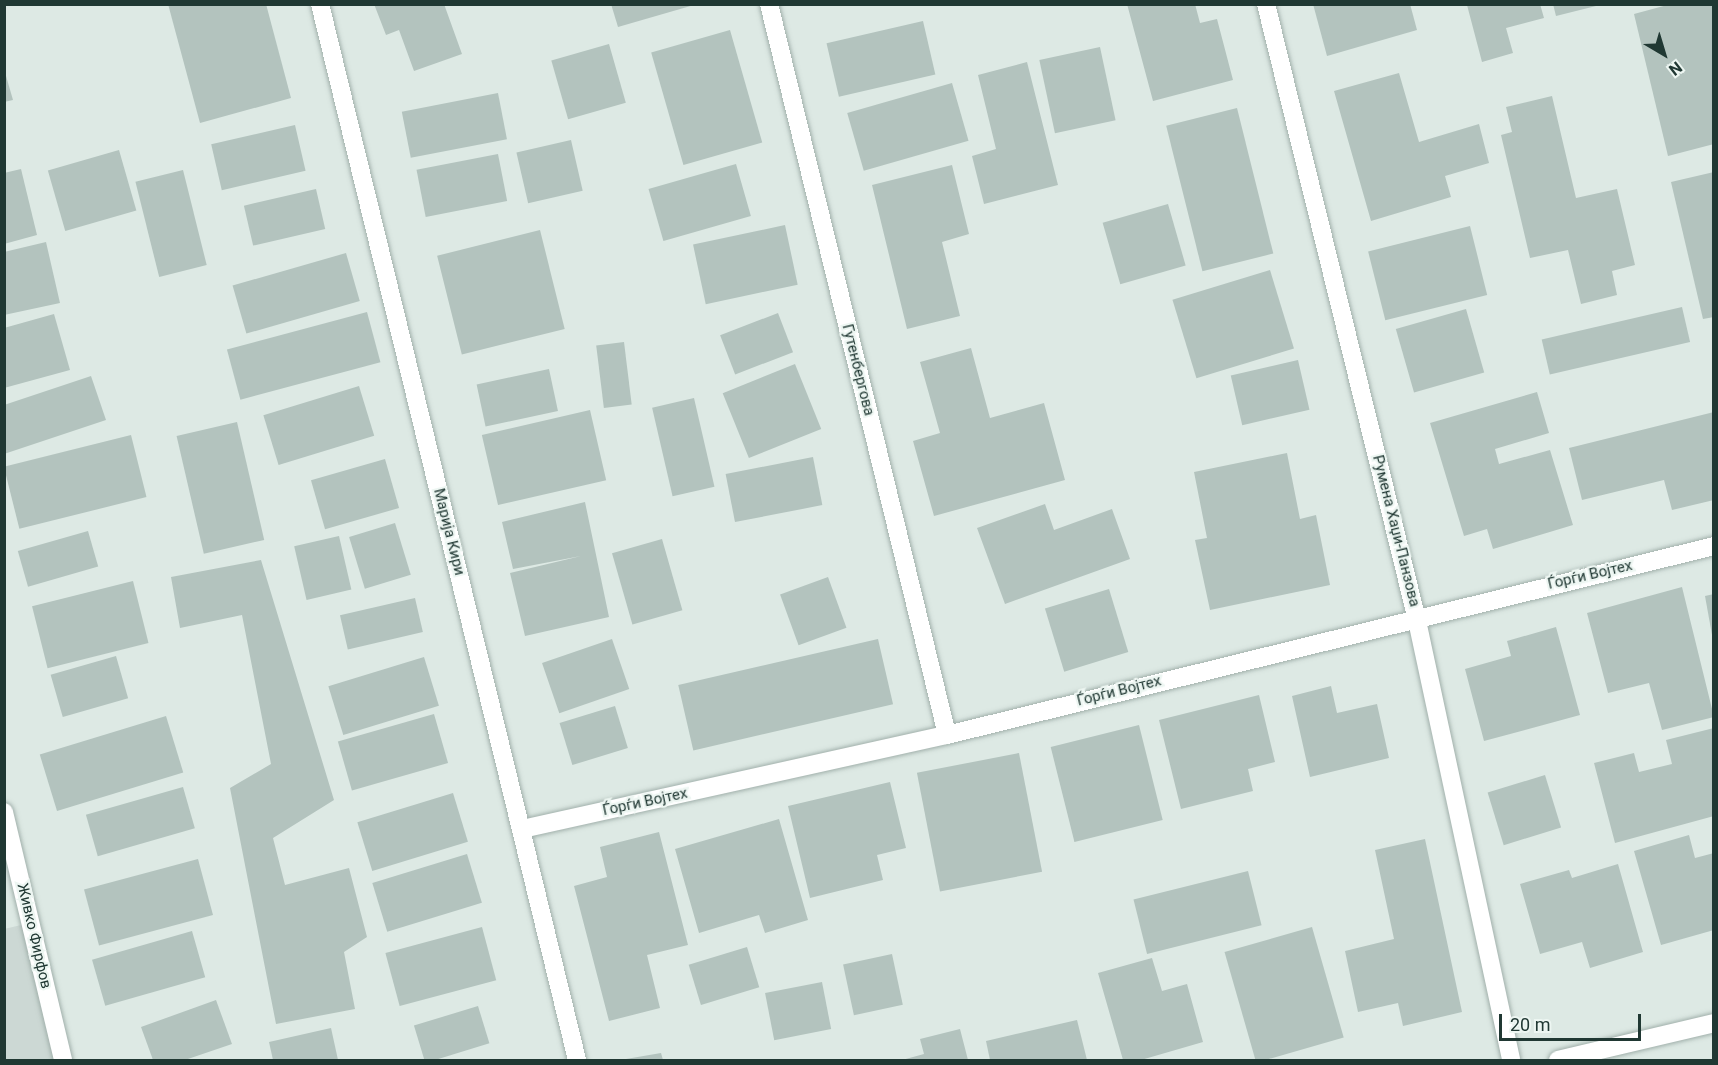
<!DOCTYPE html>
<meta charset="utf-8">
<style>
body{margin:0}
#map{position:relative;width:1718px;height:1065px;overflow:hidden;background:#dde9e4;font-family:Roboto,sans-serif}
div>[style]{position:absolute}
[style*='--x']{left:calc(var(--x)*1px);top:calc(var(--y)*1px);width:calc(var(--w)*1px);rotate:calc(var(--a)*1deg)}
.built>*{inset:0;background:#ccd8d4}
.building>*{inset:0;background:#b3c3be;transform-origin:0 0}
.roads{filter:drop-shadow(0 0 2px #a1b0ab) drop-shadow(0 0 2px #a1b0ab)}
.lane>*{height:18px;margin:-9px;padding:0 9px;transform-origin:9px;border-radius:9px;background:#fff}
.street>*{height:18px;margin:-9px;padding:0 9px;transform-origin:9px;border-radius:9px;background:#fff}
.secondary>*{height:18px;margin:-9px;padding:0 9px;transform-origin:9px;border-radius:9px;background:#fff}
span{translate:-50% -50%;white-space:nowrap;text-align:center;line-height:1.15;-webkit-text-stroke:4.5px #edf6f2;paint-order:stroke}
.street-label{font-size:15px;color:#203833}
.frame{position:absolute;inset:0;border:6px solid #203833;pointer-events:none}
.north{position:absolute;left:1634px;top:24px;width:60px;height:60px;-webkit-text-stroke:4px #edf6f2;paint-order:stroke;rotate:142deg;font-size:16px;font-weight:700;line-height:24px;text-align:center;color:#203833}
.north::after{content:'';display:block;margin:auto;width:21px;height:27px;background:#203833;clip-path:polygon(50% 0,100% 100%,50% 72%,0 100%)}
.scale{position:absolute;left:1499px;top:1014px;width:142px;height:27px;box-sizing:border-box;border:3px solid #203833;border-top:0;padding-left:8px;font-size:18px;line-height:21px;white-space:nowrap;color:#203833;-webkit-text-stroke:4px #edf6f2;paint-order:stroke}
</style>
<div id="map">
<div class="built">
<i style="clip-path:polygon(30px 923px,63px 1060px,5px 1060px,4px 929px)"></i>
</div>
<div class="building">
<i style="clip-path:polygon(168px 4px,266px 4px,291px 98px,200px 123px)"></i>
<i style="clip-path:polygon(374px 4px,444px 4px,462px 54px,414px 71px,399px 30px,386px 35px)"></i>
<i style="clip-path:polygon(611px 4px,694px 4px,694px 5px,618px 27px)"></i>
<i style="clip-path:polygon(1127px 4px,1195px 4px,1200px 23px,1217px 19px,1233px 80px,1153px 101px)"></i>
<i style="clip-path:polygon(1313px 4px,1410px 4px,1417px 30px,1327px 56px)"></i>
<i style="clip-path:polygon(1540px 4px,1544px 18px,1506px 28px,1513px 53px,1482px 62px,1467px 5px)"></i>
<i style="clip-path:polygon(1553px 4px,1600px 4px,1600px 5px,1556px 16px)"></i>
<i style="clip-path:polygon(1671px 4px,1714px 4px,1714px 144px,1668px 156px,1634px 14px)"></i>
<i style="left:923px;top:21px;width:55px;height:99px;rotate:77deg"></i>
<i style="left:730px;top:30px;width:117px;height:82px;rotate:74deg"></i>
<i style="left:609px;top:44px;width:61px;height:60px;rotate:74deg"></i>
<i style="left:1100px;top:47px;width:75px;height:62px;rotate:78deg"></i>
<i style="clip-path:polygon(1027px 62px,1058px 185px,984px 204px,972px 156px,996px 149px,978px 75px)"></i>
<i style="clip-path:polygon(4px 69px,13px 100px,4px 102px)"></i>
<i style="clip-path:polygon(1399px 73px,1419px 142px,1479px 124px,1489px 163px,1445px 176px,1451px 197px,1371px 221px,1334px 91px)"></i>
<i style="left:952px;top:83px;width:60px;height:109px;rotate:74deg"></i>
<i style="left:498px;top:93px;width:47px;height:98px;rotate:79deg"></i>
<i style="clip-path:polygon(1552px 96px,1576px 198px,1617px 189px,1635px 265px,1612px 271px,1617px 295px,1581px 304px,1568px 250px,1530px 258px,1501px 135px,1512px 132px,1506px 107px)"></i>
<i style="left:1237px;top:108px;width:150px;height:73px;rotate:76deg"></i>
<i style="left:295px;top:125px;width:47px;height:86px;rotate:77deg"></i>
<i style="left:571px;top:140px;width:52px;height:56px;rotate:77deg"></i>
<i style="left:119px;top:150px;width:63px;height:74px;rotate:74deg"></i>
<i style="left:498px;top:154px;width:48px;height:83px;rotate:79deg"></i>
<i style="left:736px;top:164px;width:54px;height:91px;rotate:74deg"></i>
<i style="clip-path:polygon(952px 165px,969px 234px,942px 242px,960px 316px,907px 329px,872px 185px)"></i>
<i style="clip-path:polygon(21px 169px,37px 235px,4px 244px,4px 173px)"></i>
<i style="left:183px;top:170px;width:98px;height:49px;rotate:76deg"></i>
<i style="clip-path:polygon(1714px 172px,1714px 317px,1703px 319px,1671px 182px)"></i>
<i style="left:316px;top:189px;width:41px;height:74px;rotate:77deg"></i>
<i style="left:1168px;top:204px;width:64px;height:68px;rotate:74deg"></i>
<i style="left:785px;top:225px;width:61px;height:94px;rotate:78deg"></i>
<i style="left:1470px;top:226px;width:71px;height:105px;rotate:76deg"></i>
<i style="left:540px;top:230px;width:102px;height:106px;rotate:76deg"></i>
<i style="clip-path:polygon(46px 242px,60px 303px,4px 315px,4px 252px)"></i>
<i style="left:346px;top:253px;width:50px;height:118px;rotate:74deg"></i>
<i style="left:1270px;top:270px;width:82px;height:102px;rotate:73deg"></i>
<i style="left:1682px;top:307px;width:36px;height:144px;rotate:77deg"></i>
<i style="left:1466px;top:309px;width:66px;height:73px;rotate:74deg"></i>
<i style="left:367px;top:312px;width:52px;height:145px;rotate:75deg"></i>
<i style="left:778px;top:313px;width:42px;height:62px;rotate:69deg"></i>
<i style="clip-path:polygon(54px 314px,70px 370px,4px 388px,4px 328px)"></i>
<i style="left:624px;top:342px;width:63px;height:28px;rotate:83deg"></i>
<i style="clip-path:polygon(971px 348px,990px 418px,1044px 403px,1065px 480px,934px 516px,913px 441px,940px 433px,920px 362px)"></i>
<i style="left:1298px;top:360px;width:51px;height:69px;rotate:77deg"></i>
<i style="left:795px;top:364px;width:70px;height:78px;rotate:68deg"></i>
<i style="left:549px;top:369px;width:43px;height:74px;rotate:78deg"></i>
<i style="clip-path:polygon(91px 376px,106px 420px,4px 454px,4px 405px)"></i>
<i style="left:359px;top:386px;width:52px;height:100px;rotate:73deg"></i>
<i style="clip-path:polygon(1537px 392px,1549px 433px,1495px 449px,1499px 464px,1550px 450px,1573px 525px,1493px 549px,1487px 529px,1464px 536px,1430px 423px)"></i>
<i style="left:694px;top:398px;width:91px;height:43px;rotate:77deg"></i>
<i style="left:590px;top:410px;width:72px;height:111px;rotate:77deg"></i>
<i style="clip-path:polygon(1714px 412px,1714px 500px,1672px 510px,1664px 480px,1582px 500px,1569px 448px)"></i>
<i style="left:237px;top:422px;width:121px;height:62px;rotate:77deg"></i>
<i style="left:131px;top:435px;width:64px;height:131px;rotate:76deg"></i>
<i style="clip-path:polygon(1287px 453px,1300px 519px,1316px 515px,1330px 585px,1210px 610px,1195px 540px,1207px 538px,1194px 472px)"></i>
<i style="left:813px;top:457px;width:49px;height:89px;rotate:79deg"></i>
<i style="left:385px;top:459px;width:51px;height:77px;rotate:74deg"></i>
<i style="clip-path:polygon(585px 502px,609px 617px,525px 636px,510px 573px,581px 556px,513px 569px,502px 522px)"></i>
<i style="clip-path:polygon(1045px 504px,1054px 530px,1112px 509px,1130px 559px,1005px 604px,977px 528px)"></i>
<i style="left:395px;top:523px;width:54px;height:48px;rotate:73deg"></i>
<i style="left:88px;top:531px;width:37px;height:73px;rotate:74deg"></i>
<i style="left:339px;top:536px;width:55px;height:46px;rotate:77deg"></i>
<i style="left:662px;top:539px;width:74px;height:52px;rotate:74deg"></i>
<i style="clip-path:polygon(261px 560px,334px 800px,273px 838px,285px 885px,349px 868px,367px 937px,344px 952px,355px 1009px,276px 1024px,230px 788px,271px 764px,242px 615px,180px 628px,171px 577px)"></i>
<i style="left:828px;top:577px;width:54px;height:51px;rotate:70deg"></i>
<i style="left:133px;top:581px;width:64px;height:104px;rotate:76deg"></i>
<i style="clip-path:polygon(1682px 587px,1714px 717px,1662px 730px,1649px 683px,1608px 693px,1587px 613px)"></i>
<i style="left:1109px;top:589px;width:66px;height:67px;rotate:73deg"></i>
<i style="clip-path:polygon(1714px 594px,1714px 635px,1712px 635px,1705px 596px)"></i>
<i style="left:415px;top:598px;width:35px;height:77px;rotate:77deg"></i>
<i style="clip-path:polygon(1556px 627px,1580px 715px,1484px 741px,1465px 669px,1511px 656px,1507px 641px)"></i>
<i style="left:612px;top:639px;width:53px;height:74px;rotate:71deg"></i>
<i style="left:878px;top:639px;width:67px;height:205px;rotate:77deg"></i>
<i style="left:116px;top:656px;width:44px;height:68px;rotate:74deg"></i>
<i style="left:424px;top:657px;width:51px;height:100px;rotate:73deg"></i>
<i style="clip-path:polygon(1331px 686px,1337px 713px,1377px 704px,1389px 758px,1310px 777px,1292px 696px)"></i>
<i style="clip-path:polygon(1259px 695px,1275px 762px,1248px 769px,1253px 791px,1181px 809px,1159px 720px)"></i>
<i style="left:615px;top:706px;width:44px;height:58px;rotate:73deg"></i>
<i style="left:434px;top:714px;width:51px;height:100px;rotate:74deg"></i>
<i style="left:166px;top:716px;width:59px;height:132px;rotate:73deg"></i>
<i style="left:1139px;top:725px;width:98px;height:91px;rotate:76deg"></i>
<i style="clip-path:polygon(1714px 728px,1714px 816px,1615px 843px,1594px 763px,1634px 753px,1639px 772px,1672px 764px,1666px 740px)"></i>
<i style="left:1019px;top:753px;width:121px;height:104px;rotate:79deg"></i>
<i style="left:1545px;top:775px;width:55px;height:60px;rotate:73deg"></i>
<i style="clip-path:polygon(890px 782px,906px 848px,877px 855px,883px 880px,810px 898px,788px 806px)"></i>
<i style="left:183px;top:787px;width:43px;height:101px;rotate:74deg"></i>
<i style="left:453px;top:793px;width:51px;height:100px;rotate:73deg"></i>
<i style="clip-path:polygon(779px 819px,808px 920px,765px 933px,759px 915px,699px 933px,675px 849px)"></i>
<i style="clip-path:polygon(659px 832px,688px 945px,647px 955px,660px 1008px,609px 1021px,574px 886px,607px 877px,600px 847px)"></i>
<i style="clip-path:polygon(1689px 835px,1695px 858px,1714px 853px,1714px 930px,1661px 945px,1634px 851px)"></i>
<i style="clip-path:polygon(1425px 839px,1462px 1012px,1403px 1026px,1398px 1003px,1358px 1012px,1345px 951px,1394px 939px,1375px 850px)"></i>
<i style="left:467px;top:854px;width:51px;height:99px;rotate:73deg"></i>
<i style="left:198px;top:859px;width:58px;height:118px;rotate:75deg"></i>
<i style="clip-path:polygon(1618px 864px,1643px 952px,1590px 968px,1582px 942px,1540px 954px,1520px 884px,1569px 870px,1572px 878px)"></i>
<i style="left:1248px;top:871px;width:56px;height:118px;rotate:76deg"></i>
<i style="left:482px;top:927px;width:55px;height:100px;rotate:75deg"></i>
<i style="left:1312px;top:927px;width:115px;height:91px;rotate:74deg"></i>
<i style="left:192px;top:931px;width:48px;height:104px;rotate:74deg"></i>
<i style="left:747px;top:947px;width:42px;height:61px;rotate:73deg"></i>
<i style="left:892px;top:954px;width:52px;height:50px;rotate:78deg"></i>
<i style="clip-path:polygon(1152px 958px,1162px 991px,1187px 984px,1203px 1042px,1141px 1060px,1123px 1060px,1098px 973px)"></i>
<i style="left:822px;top:982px;width:48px;height:58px;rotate:79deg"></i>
<i style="clip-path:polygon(216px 1000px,232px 1044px,185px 1060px,153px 1060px,141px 1027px)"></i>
<i style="left:478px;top:1006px;width:39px;height:67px;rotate:73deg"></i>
<i style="clip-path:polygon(1077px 1020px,1087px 1060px,990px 1060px,986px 1041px)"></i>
<i style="clip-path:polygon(331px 1028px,338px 1060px,273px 1060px,269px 1042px)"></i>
<i style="clip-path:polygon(960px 1029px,968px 1060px,902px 1060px,924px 1054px,920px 1039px)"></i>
<i style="clip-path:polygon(661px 1053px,663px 1060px,627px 1060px,626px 1059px)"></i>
</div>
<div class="roads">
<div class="lane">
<i style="--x:320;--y:4;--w:1087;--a:76.32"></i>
<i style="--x:769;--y:4;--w:752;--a:76.31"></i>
<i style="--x:522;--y:829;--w:435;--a:-12.5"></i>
<i style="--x:947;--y:735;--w:790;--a:-13.84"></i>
</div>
<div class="street">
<i style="--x:1266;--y:4;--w:630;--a:76.23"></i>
<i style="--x:1416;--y:616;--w:454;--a:77.9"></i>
<i style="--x:1558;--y:1060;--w:160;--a:-13.3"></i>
</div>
<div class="secondary">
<i style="--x:4;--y:812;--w:255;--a:76.6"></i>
</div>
</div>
<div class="street-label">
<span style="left:858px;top:370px;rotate:76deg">Гутенбергова</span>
<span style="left:1396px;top:531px;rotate:76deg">Румена Хаџи-Панзова</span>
<span style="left:449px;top:532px;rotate:76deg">Марија Кири</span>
<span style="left:1590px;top:575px;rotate:-13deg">Ѓорѓи Војтех</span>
<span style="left:1119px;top:691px;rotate:-14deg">Ѓорѓи Војтех</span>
<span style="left:645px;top:802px;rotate:-12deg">Ѓорѓи Војтех</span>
<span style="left:34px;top:936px;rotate:77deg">Живко Фирфов</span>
</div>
<div class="frame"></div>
<div class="north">N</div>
<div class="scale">20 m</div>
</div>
